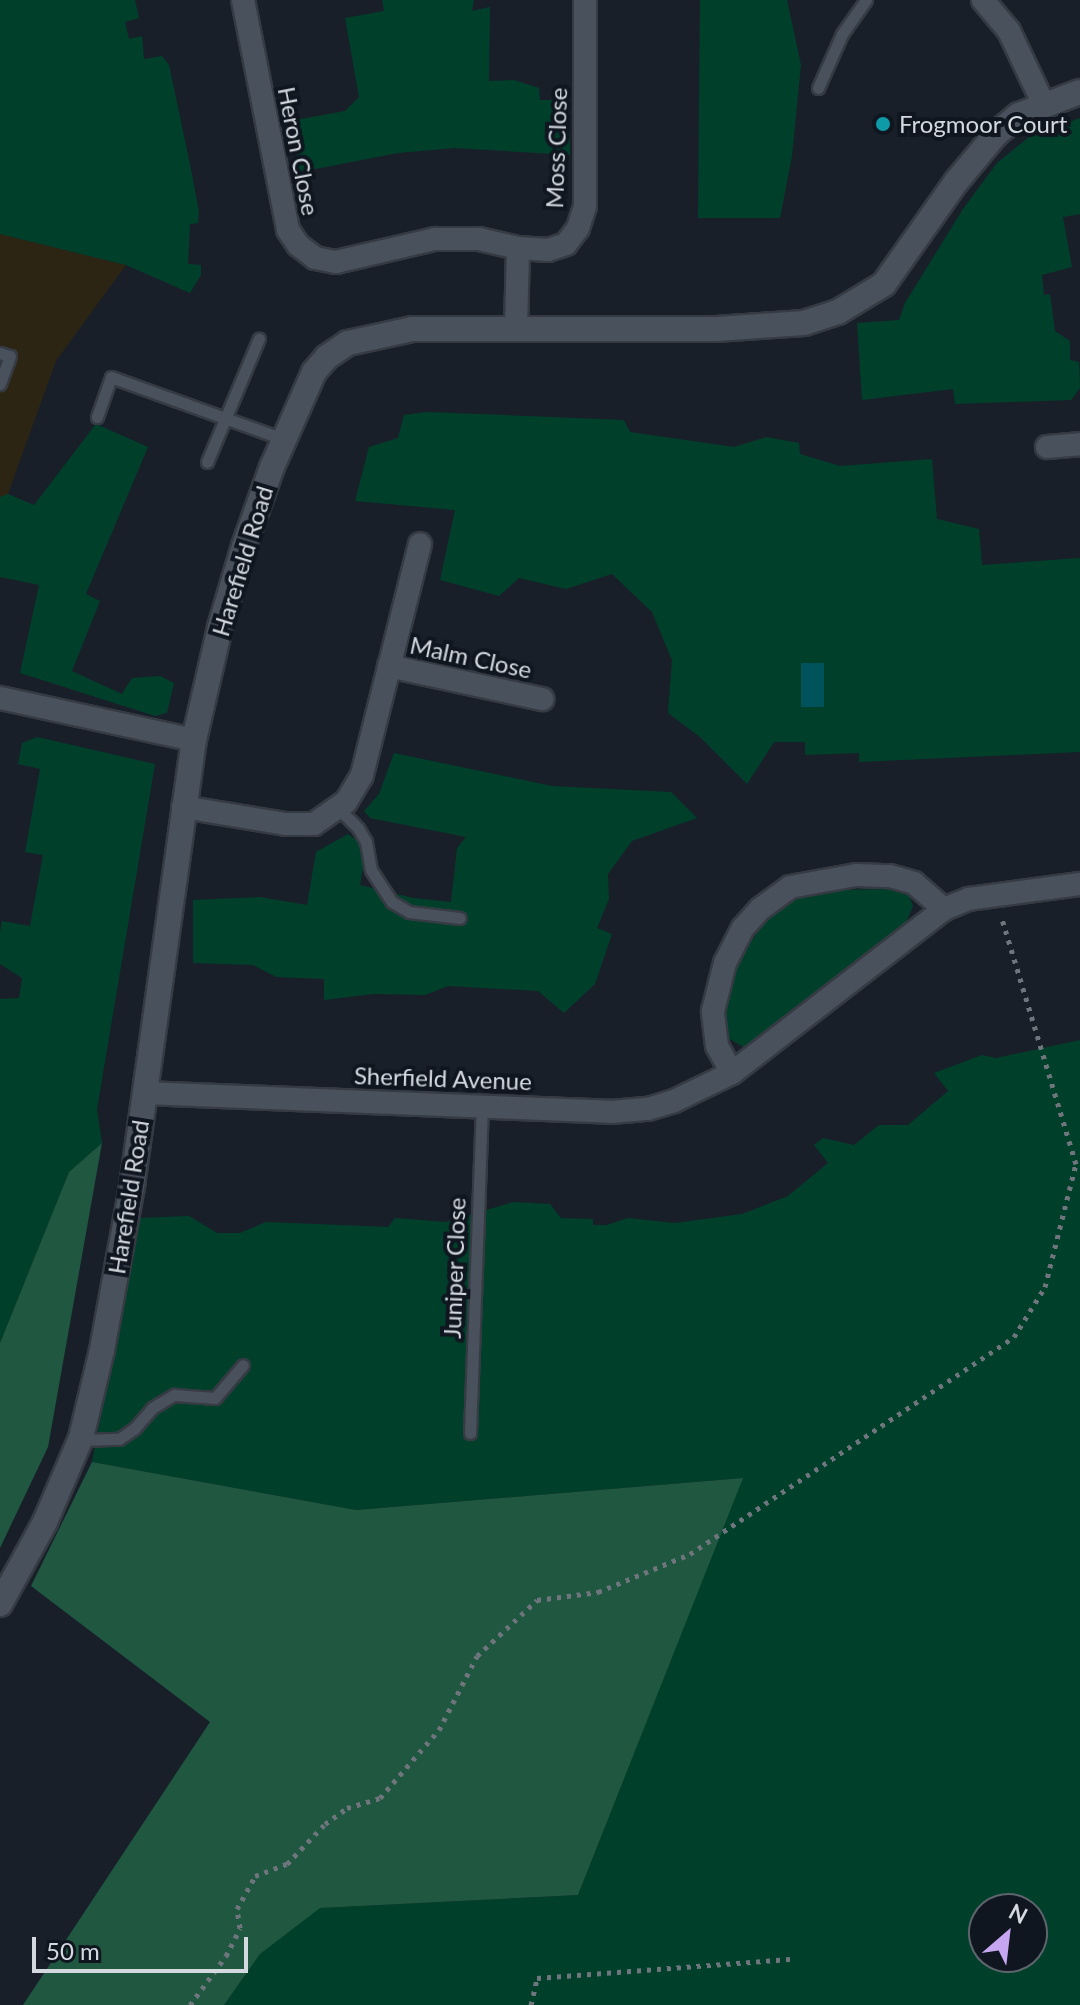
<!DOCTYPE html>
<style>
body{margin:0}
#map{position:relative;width:1080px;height:2005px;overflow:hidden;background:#181f29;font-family:Lato,sans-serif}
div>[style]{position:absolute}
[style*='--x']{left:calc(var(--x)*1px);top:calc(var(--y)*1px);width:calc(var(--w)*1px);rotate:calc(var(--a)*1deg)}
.industrial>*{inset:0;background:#2c2514}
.green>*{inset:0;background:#00402b}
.forest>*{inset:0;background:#1f5741}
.water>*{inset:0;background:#00535b;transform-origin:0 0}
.path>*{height:5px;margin-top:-2.5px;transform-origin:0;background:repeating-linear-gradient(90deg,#6f757d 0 4px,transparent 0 10px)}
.roads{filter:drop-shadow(2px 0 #363b43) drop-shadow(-2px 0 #363b43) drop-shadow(0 2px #363b43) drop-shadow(0 -2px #363b43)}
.lane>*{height:11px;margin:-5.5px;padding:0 5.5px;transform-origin:5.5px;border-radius:5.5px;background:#49515d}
.street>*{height:22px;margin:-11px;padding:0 11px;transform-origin:11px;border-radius:11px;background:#49515d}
.secondary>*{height:24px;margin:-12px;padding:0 12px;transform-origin:12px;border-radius:12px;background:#49515d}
.dots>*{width:22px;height:22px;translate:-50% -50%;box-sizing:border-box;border:4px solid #0f161f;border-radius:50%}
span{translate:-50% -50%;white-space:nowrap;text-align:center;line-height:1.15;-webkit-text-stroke:8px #0f161f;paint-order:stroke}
.poi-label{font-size:24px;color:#d4d9e0}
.left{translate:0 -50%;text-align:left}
.street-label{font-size:24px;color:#d4d9e0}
.north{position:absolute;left:968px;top:1893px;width:80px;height:80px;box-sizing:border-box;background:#0f161f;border:2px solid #5e646c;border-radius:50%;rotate:28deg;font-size:22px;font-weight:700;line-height:32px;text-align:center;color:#d4d9e0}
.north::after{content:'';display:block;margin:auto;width:28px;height:36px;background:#c6a6f0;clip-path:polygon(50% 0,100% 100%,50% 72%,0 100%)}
.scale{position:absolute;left:32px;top:1937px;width:216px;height:36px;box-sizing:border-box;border:4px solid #d4d9e0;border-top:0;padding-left:10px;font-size:24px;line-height:28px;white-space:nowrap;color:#d4d9e0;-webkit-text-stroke:6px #0f161f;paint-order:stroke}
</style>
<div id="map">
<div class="industrial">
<i style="clip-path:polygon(0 234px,126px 265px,56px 361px,8px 494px,0 497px)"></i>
</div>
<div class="green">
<i style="clip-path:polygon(0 0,135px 0,139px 18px,125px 22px,129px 39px,142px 36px,144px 59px,162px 56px,169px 65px,191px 169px,199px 212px,198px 223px,190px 224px,188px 264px,201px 265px,201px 275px,190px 293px,126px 265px,0 234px)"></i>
<i style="clip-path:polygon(382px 0,474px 0,472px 11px,490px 7px,489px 81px,514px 80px,539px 88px,540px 100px,569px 100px,570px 155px,455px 148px,398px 153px,300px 172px,290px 121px,345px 111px,359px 97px,345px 18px,384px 11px)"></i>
<i style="clip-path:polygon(700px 0,787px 0,801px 65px,792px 156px,780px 218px,698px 218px)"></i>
<i style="clip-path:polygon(1080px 118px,1080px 214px,1063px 217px,1072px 267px,1042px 275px,1044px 295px,1050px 294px,1055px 331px,1070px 341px,1070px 360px,1079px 362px,1080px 388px,1071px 400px,955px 404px,953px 389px,862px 400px,857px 323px,899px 320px,905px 303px,963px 209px,997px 163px,1029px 137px)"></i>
<i style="clip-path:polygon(427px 412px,624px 420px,630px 432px,734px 447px,766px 437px,799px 443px,800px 454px,840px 466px,932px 459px,937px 519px,979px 529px,982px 565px,1080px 558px,1080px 752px,859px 762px,859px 753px,805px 755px,805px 742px,774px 742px,747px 784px,700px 737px,668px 713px,672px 660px,652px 612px,612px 574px,566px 589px,519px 578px,499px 596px,440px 580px,455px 510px,355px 501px,369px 447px,398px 438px,404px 415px)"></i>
<i style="clip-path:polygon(96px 424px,148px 447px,86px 594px,100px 601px,72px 671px,122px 694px,132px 678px,160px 676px,174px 683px,167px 713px,155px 716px,20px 673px,39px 585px,0 577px,0 497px,8px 494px,34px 505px)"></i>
<i style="clip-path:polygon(37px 737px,155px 764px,97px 1109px,102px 1143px,69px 1172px,0 1343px,0 999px,19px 998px,22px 978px,0 964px,0 932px,2px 921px,30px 926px,43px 855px,25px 852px,40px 769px,18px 764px,22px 743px)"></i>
<i style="clip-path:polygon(394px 753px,552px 786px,671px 792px,697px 818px,632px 841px,608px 874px,609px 899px,597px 928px,612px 934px,595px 984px,564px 1013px,538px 991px,448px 986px,425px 995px,373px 994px,324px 1000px,324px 979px,276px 977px,253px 965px,193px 963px,193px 900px,260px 897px,307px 905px,316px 852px,348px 834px,363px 845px,365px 856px,360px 885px,413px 898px,451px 902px,457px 848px,466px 837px,370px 818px,364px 811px,379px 794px)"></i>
<i style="clip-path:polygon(889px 889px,909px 896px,913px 906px,905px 925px,745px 1048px,728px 1038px,725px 1010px,736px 966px,768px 915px,794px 898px,830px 890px)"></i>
<i style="clip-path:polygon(evenodd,1080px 1040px,1080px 2005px,224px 2005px,260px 1954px,319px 1908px,578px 1895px,742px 1478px,356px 1510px,92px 1462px,139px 1218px,189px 1216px,217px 1233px,240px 1233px,266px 1222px,388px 1227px,395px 1218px,446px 1222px,513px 1202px,550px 1204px,561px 1218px,593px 1219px,593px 1225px,607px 1225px,628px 1218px,675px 1223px,742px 1214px,788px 1196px,828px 1163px,814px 1145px,823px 1138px,854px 1145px,879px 1125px,908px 1125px,948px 1091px,934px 1073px,982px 1055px,996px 1058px,1080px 1040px,984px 1909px,1032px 1909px,1032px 1957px,984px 1957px,984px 1909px)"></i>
</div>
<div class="forest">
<i style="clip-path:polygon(102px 1143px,48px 1447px,0 1548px,0 1343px,69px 1172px)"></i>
<i style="clip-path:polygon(92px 1462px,356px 1510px,743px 1478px,578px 1895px,320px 1908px,260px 1954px,224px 2005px,23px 2005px,210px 1722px,31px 1586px)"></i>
</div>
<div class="water">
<i style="left:801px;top:663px;width:23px;height:44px"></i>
</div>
<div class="path">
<i style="--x:190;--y:2005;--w:61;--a:-53.7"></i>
<i style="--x:226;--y:1956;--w:31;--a:-63"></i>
<i style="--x:240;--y:1928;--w:19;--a:-99"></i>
<i style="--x:237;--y:1909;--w:38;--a:-61"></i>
<i style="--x:255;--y:1876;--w:34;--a:-21"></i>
<i style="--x:287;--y:1864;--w:55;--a:-46.5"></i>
<i style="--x:325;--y:1824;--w:27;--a:-36"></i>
<i style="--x:347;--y:1808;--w:34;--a:-17"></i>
<i style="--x:380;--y:1798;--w:90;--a:-49.1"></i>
<i style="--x:439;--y:1730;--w:83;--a:-62.8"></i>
<i style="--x:477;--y:1656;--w:82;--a:-43"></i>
<i style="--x:537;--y:1600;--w:62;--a:-7.5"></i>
<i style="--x:598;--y:1592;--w:100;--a:-22.4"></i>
<i style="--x:690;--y:1554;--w:390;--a:-33.8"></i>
<i style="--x:1014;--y:1337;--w:59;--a:-58.2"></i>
<i style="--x:1045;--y:1287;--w:127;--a:-75.9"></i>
<i style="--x:1076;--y:1164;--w:256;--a:-106.8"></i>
<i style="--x:531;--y:2005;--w:28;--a:-77"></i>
<i style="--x:537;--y:1978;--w:254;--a:-4.3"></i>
</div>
<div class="roads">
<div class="lane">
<i style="--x:818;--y:88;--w:59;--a:-66"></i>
<i style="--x:842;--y:34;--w:42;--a:-54.8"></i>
<i style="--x:0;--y:353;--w:10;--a:17"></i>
<i style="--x:10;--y:356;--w:30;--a:110"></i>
<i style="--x:97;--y:417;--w:42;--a:-70.7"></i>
<i style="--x:111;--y:377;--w:183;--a:19.8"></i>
<i style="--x:207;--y:462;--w:134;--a:-67.2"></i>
<i style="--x:339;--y:809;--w:27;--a:45"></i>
<i style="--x:358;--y:828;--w:16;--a:60"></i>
<i style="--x:366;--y:842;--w:28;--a:80"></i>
<i style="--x:371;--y:870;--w:38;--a:57"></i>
<i style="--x:392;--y:902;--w:20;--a:30"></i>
<i style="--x:409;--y:912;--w:51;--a:6.7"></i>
<i style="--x:470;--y:1433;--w:327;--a:-87.9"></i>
<i style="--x:81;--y:1440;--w:38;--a:-2"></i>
<i style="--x:119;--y:1439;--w:18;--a:-34"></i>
<i style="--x:134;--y:1429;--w:28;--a:-49"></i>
<i style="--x:152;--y:1408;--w:26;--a:-31"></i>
<i style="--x:174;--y:1395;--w:41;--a:4.2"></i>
<i style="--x:215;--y:1398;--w:43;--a:-49.7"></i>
</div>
<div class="street">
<i style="--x:243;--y:0;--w:234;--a:78.9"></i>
<i style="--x:288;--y:230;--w:18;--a:56"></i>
<i style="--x:298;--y:245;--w:21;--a:37"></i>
<i style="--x:315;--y:258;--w:21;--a:11"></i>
<i style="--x:336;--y:262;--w:102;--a:-13.1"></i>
<i style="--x:435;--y:239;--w:44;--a:0"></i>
<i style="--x:479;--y:239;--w:40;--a:13"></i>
<i style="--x:518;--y:248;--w:30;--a:4"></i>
<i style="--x:548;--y:250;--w:19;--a:-18"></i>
<i style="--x:566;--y:244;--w:20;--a:-53"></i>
<i style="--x:578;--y:228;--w:23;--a:-72"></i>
<i style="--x:585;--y:206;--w:206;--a:-90"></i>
<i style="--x:983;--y:0;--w:40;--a:50"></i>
<i style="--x:1009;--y:31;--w:80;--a:64.7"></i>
<i style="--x:516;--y:327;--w:79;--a:-88.5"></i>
<i style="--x:1047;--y:447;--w:33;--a:-5"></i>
<i style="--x:389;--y:666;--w:157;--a:12.2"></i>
<i style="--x:0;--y:698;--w:198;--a:12.2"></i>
<i style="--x:183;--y:807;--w:104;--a:9.4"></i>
<i style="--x:286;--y:824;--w:28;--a:0"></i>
<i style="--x:314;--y:824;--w:39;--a:-35"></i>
<i style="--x:346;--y:802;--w:31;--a:-59"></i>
<i style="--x:362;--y:775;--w:238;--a:-75.9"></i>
<i style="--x:732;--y:1073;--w:31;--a:-119"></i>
<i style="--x:717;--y:1046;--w:35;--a:-97"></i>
<i style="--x:713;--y:1011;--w:49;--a:-76"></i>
<i style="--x:725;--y:963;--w:39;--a:-63"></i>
<i style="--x:743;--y:928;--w:25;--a:-48"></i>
<i style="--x:760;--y:909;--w:37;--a:-36"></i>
<i style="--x:790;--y:887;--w:67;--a:-10.3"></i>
<i style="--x:856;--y:875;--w:34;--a:2"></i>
<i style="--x:890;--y:876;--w:25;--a:16"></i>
<i style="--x:914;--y:883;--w:40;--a:41"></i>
<i style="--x:144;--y:1093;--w:467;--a:2.3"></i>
<i style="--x:611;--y:1112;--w:37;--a:-5"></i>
<i style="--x:648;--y:1109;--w:27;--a:-17"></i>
<i style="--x:674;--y:1101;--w:64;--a:-25.8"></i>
<i style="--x:732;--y:1073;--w:268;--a:-37.7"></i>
<i style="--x:944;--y:909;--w:27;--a:-22"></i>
<i style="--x:969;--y:899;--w:112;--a:-7.7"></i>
</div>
<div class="secondary">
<i style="--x:0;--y:1604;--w:94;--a:-61.2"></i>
<i style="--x:45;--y:1522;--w:91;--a:-66.8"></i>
<i style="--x:81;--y:1438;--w:90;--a:-76.6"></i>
<i style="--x:102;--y:1350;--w:167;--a:-79.6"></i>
<i style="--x:132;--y:1186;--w:450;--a:-82.1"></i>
<i style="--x:194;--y:740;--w:116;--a:-77"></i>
<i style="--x:220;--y:627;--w:84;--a:-73.5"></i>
<i style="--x:244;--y:546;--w:84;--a:-70.5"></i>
<i style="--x:272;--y:467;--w:104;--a:-66.1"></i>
<i style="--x:314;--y:372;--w:20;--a:-49"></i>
<i style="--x:327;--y:357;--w:25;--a:-34"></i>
<i style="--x:348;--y:343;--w:66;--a:-12.3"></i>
<i style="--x:412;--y:329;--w:304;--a:0"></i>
<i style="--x:716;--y:329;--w:88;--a:-3.9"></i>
<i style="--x:804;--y:323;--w:36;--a:-18"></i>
<i style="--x:838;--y:312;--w:54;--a:-31.3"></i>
<i style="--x:884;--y:284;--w:125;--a:-54.8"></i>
<i style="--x:956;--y:182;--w:62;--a:-50.2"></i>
<i style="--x:996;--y:134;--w:30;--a:-40"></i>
<i style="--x:1019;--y:115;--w:65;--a:-20.7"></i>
</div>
</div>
<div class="dots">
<i style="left:883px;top:124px;background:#0f9aa8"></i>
</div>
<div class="poi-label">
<span class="left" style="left:899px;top:124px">Frogmoor Court</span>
</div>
<div class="street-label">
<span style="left:556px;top:148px;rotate:-88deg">Moss Close</span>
<span style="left:299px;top:151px;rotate:79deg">Heron Close</span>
<span style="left:242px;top:561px;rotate:-73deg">Harefield Road</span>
<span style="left:471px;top:657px;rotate:12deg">Malm Close</span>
<span style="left:443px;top:1078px;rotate:2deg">Sherfield Avenue</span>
<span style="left:128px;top:1197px;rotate:-81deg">Harefield Road</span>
<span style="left:454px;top:1268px;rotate:-88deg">Juniper Close</span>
</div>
<div class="north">N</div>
<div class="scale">50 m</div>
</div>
